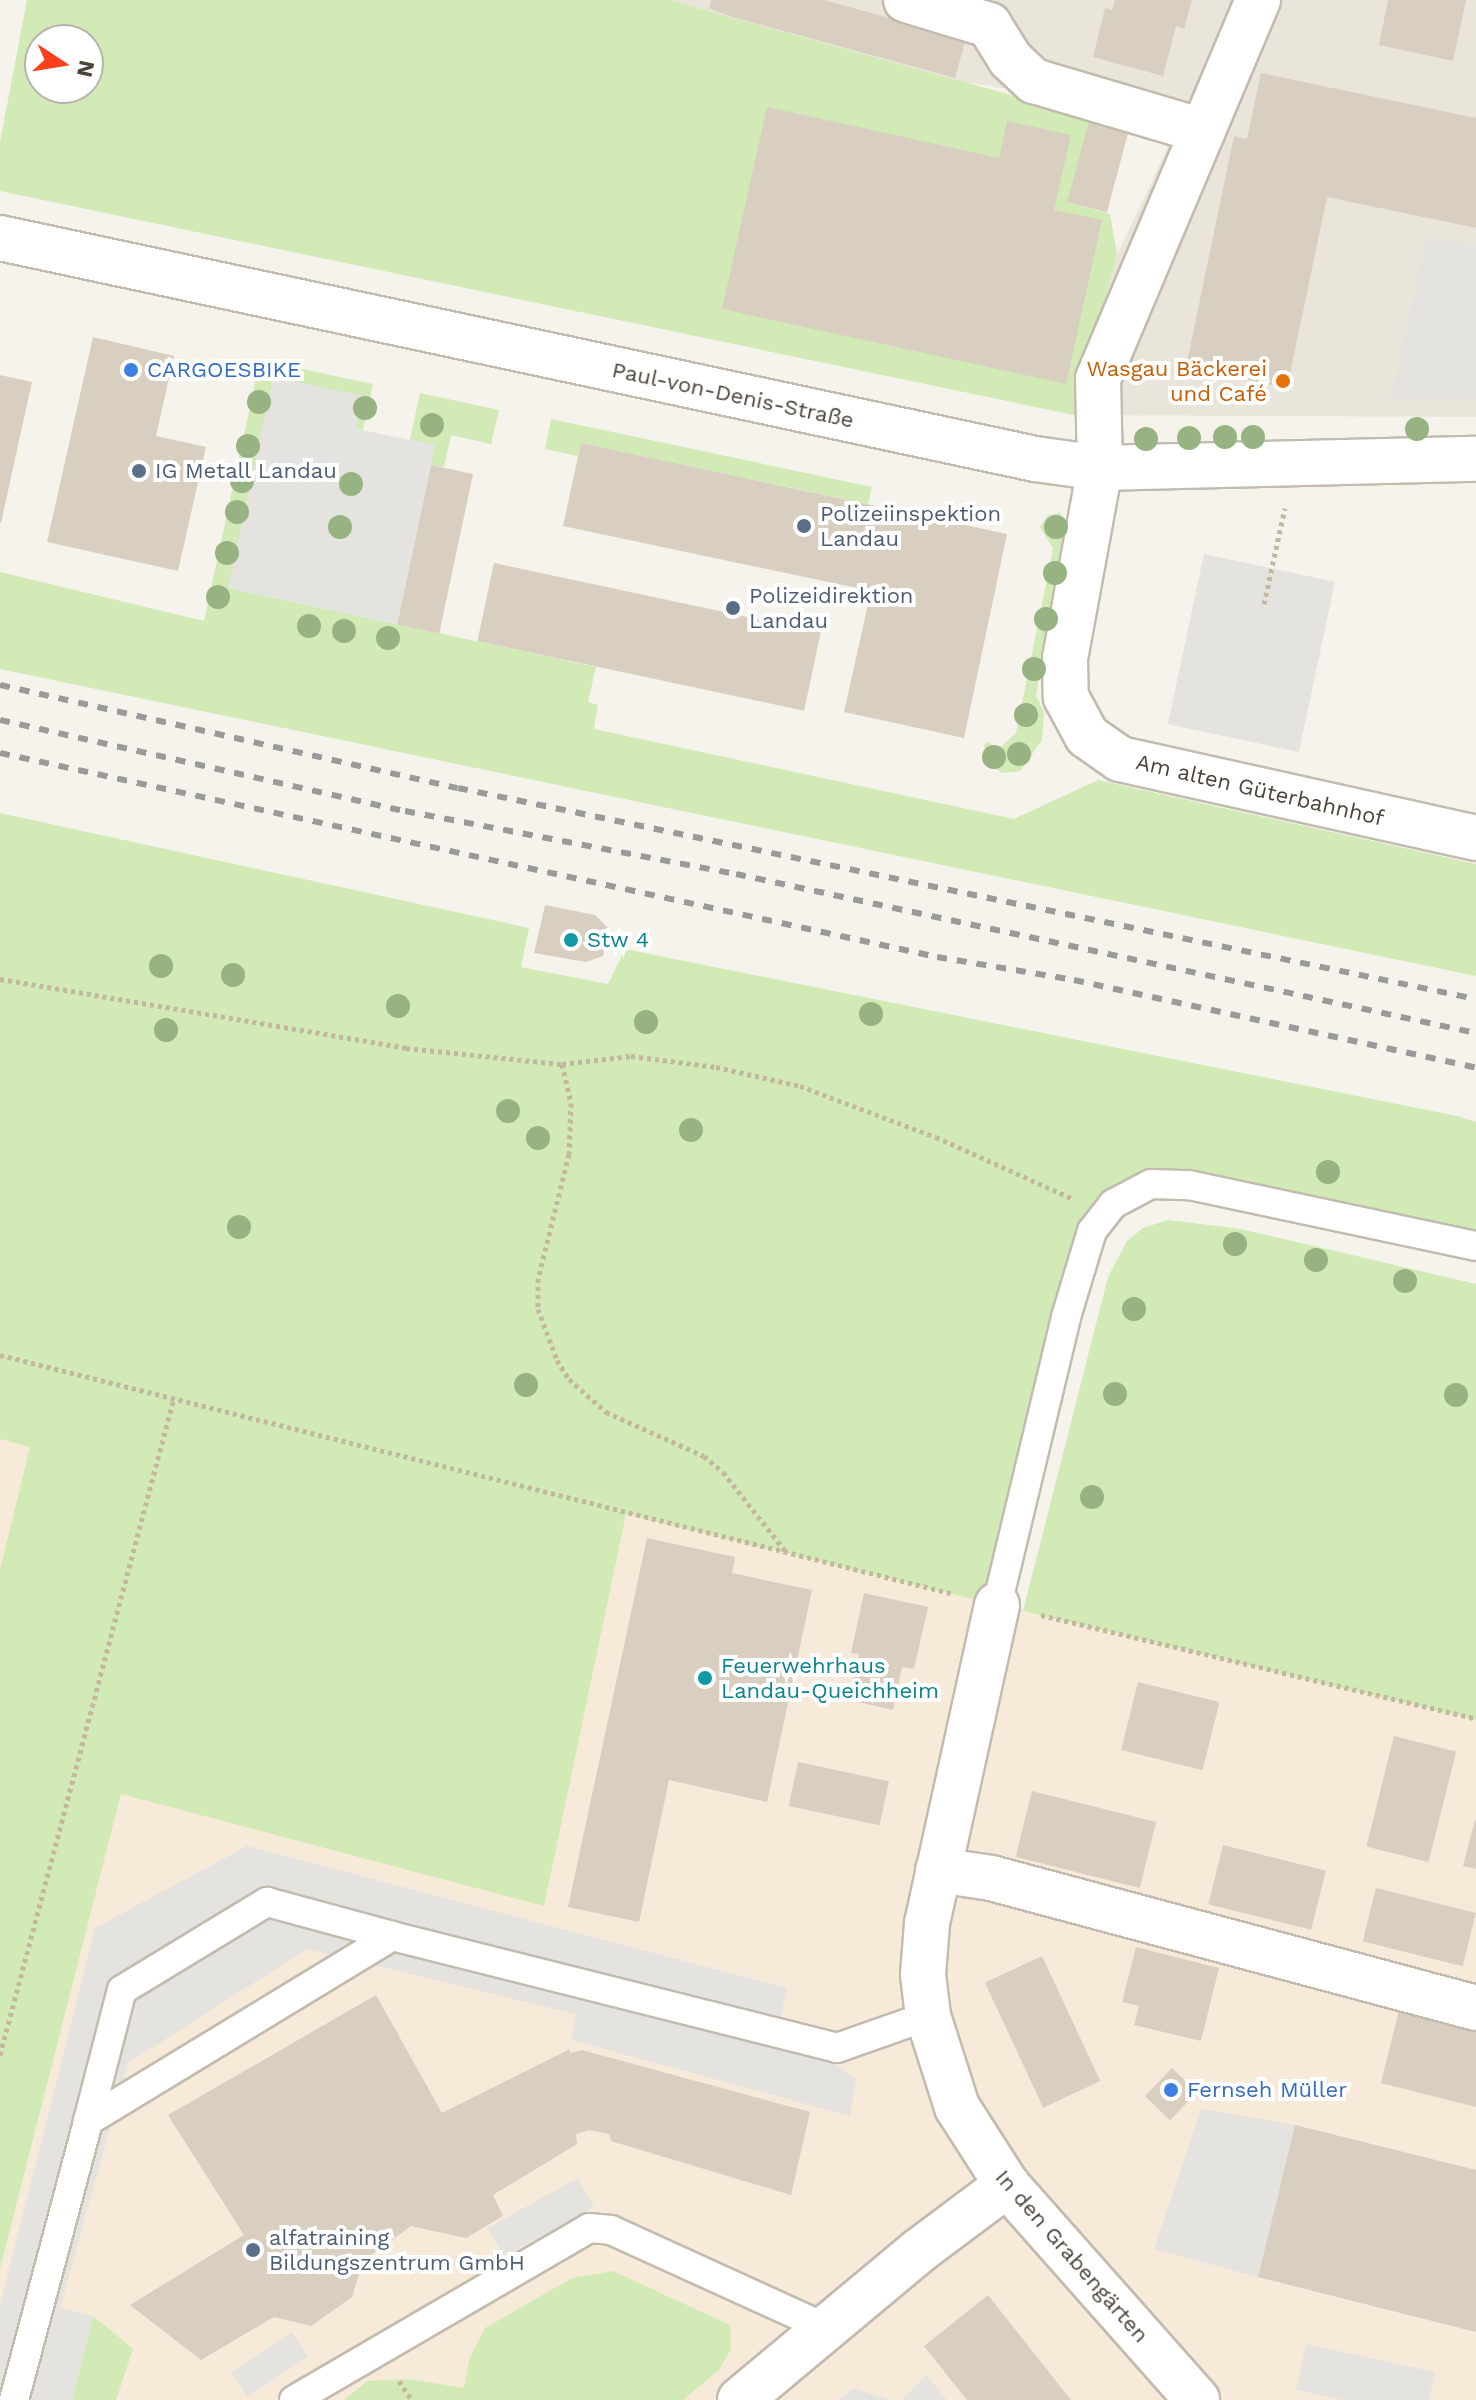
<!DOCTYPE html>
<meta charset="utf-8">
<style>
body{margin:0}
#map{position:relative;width:1476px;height:2400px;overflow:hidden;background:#f6f3ec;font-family:"Work Sans",sans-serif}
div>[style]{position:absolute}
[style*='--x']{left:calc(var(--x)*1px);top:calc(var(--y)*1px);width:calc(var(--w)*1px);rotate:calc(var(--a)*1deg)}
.residential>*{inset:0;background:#eae5da}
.commercial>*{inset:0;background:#f7ead8}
.green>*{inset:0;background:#d2eab5}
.parking>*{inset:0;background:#e5e3e0;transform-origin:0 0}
.building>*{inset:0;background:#d8cfc1;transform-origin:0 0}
.path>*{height:5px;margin-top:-2.5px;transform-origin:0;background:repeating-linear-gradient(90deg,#c4b79f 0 4px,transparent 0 8px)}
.roads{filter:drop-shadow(2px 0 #c2bbae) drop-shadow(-2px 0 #c2bbae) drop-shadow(0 2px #c2bbae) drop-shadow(0 -2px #c2bbae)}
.lane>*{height:28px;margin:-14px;padding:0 14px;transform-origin:14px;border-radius:14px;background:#fff}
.street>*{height:44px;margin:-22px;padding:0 22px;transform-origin:22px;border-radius:22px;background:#fff}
.rail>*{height:6px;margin-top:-3px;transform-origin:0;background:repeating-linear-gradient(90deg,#9a9a9a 0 10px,transparent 0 20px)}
.trees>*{width:24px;height:24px;margin:-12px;border-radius:50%;background:#97b381}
.dots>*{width:22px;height:22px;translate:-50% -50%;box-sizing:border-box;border:4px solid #fff;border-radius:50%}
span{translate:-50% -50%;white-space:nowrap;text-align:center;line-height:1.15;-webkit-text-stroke:8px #fff;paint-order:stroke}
.food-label{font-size:22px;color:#c56008}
.right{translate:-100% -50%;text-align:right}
.shop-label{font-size:22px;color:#366cbe}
.left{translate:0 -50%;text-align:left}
.street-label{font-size:22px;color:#4b4439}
.service-label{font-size:22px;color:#4e5e75}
.culture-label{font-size:22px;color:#0d838f}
.north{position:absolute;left:24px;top:24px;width:80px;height:80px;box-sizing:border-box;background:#fff;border:2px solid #b7b4b0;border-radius:50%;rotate:102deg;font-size:22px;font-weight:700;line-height:32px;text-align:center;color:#4b4439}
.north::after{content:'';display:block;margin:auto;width:28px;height:36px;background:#fc3f1d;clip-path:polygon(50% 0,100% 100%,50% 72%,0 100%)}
</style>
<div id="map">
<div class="residential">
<i style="clip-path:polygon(650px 0,1476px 0,1476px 417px,1074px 415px,1117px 255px,1176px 130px,1071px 99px,875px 68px)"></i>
</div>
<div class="commercial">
<i style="clip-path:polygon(0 1439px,30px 1446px,0 1569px)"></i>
<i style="clip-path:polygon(626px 1513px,1476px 1720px,1476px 2400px,0 2400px,0 2269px,121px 1794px,543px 1905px)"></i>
</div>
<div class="green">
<i style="clip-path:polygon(evenodd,27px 0,668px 0,1090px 117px,1071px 203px,1110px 214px,1117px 255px,1074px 415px,0 191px,0 142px,27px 0,40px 40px,88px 40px,88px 88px,40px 88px,40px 40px)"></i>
<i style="clip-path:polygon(260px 360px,373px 384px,363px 430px,356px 429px,363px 396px,228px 588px,596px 667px,588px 702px,598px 705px,594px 729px,1014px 819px,1098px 780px,1476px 864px,1476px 976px,0 669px,0 572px,204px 621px)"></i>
<i style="clip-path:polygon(420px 393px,499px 410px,491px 444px,451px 435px,444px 467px,431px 465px,434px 445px,410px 440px)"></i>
<i style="clip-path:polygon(551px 419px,872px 487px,868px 504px,581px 443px,578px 456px,545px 449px)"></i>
<i style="clip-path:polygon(1060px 513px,1070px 526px,1036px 695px,1044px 712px,1042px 740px,1020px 771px,1002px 773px,986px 761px,984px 744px,990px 742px,995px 752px,1016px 733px,1053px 549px,1040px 527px,1048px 515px)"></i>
<i style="clip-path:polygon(0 813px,529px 928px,521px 967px,608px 984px,625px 949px,1457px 1116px,1476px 1122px,1476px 1246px,1189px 1185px,1113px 1204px,997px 1605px,626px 1514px,544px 1906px,121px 1794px,0 2269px,0 1569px,30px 1447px,0 1439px)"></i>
<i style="clip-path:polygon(1168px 1220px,1241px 1229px,1476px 1284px,1476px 1720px,1023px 1611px,1108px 1277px,1127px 1241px,1143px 1228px)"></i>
<i style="clip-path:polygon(613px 2271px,730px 2325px,731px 2349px,719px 2370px,683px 2400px,344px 2400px,367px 2381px,408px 2379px,464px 2388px,470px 2357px,485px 2328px,572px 2278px)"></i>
<i style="clip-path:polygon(93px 2316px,133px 2349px,116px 2400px,72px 2400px)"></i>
</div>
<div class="parking">
<i style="clip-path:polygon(1427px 236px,1476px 246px,1476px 399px,1391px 399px)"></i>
<i style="clip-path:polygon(273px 377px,363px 396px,356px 429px,435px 445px,397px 624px,228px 588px)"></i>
<i style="left:1204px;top:554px;width:134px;height:174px;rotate:12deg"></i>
<i style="clip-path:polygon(247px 1846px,787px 1988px,780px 2019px,856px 2080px,850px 2116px,571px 2040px,576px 2014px,307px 1949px,128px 2063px,60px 2308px,93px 2316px,72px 2400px,0 2400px,0 2305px,95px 1928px)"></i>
<i style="clip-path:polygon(1201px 2109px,1295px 2125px,1258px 2277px,1154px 2249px)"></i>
<i style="left:578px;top:2178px;width:33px;height:103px;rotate:61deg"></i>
<i style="left:292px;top:2332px;width:29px;height:73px;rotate:56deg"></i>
<i style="clip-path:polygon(1306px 2344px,1435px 2372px,1429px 2400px,1343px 2400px,1296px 2390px)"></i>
<i style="clip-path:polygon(926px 2375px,947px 2400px,902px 2400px)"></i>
<i style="clip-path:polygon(853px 2388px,891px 2400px,838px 2400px)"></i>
</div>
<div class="building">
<i style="clip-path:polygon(711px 0,824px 0,966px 39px,955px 78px,729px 16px,709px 8px)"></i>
<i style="clip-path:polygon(1115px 0,1192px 0,1184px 29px,1176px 26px,1163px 76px,1093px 57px,1105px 8px,1112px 10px)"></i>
<i style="clip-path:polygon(1388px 0,1466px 0,1453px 61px,1379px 45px)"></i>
<i style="clip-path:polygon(1261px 73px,1476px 118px,1476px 228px,1327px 197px,1287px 388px,1186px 367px,1234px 136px,1247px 139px)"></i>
<i style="clip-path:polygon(767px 107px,999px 158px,1007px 121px,1071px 135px,1054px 210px,1102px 220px,1066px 384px,722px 309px)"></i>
<i style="left:1090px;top:117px;width:41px;height:88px;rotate:15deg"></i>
<i style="clip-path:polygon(93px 337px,174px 356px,156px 436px,206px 447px,178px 571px,47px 542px)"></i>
<i style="clip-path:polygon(0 375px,32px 382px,1px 523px,0 523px)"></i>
<i style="clip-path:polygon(581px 443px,1007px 534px,964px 738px,844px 712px,871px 591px,563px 526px)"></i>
<i style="left:431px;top:465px;width:43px;height:163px;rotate:12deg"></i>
<i style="left:494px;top:563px;width:334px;height:80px;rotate:12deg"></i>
<i style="clip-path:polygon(545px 905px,595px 915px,608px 928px,603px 956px,586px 962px,534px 953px)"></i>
<i style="clip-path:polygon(647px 1538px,735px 1557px,732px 1573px,812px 1590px,767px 1802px,669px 1780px,639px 1922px,568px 1907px)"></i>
<i style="clip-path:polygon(864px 1593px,928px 1607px,914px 1669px,902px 1667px,893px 1710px,849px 1700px,859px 1654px,851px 1653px)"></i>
<i style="left:1138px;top:1682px;width:84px;height:70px;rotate:14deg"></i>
<i style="left:1394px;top:1736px;width:64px;height:114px;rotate:14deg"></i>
<i style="left:798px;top:1762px;width:93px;height:45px;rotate:12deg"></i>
<i style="left:1032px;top:1791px;width:128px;height:68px;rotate:14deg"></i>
<i style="clip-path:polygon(1475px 1820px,1476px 1820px,1476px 1869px,1463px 1866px)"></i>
<i style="left:1223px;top:1845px;width:106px;height:61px;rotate:14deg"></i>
<i style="left:1376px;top:1888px;width:103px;height:55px;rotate:14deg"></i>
<i style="clip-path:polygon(1136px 1947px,1219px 1968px,1201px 2041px,1134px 2025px,1139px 2006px,1122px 2002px)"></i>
<i style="left:1042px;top:1956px;width:138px;height:63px;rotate:65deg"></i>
<i style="clip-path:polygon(376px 1995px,442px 2113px,570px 2049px,570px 2053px,582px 2050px,810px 2112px,791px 2195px,611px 2141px,609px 2134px,589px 2130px,576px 2134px,577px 2144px,493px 2195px,503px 2216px,466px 2238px,411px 2226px,363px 2261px,352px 2297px,311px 2326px,274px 2317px,201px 2360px,130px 2305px,244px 2235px,168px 2115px)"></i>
<i style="clip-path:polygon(1400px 2006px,1476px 2025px,1476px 2107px,1381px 2083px)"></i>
<i style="left:1172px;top:2068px;width:35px;height:39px;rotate:44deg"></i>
<i style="clip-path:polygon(1295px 2125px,1476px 2170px,1476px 2332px,1258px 2277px)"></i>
<i style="clip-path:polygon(988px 2295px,1071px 2400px,967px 2400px,924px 2346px)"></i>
</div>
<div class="path">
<i style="--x:1264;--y:604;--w:98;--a:-77.7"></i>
<i style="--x:0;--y:979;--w:412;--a:9.6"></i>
<i style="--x:406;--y:1048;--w:157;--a:5.9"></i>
<i style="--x:562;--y:1064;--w:69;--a:-6.6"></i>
<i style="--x:631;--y:1056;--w:86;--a:7.4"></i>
<i style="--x:716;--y:1067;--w:86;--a:12.7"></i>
<i style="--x:800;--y:1086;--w:145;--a:20.6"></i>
<i style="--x:936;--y:1137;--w:148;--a:24.3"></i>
<i style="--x:562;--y:1064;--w:40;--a:77"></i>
<i style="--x:571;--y:1103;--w:51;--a:92.2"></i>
<i style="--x:569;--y:1154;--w:129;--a:103.9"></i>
<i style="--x:538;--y:1279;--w:30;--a:90"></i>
<i style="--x:538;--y:1309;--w:54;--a:69.6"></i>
<i style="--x:557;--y:1360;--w:22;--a:58"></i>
<i style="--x:569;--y:1379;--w:50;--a:41.7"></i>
<i style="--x:606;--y:1412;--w:107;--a:24.2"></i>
<i style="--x:704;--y:1456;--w:25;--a:40"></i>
<i style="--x:723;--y:1472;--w:102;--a:51.8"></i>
<i style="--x:0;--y:1355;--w:983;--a:14.06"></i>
<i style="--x:1041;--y:1615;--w:447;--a:13.4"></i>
<i style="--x:0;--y:2055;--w:680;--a:-75.17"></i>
<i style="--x:399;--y:2381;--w:23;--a:56"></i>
</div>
<div class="roads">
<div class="lane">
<i style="--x:997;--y:1605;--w:296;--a:-76.5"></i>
<i style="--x:1066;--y:1317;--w:90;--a:-73.2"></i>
<i style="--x:1092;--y:1231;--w:34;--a:-52"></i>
<i style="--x:1113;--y:1204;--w:43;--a:-27.8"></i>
<i style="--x:1151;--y:1184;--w:38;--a:2"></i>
<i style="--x:1189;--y:1185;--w:293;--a:12"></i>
<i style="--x:88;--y:2121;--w:135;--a:-75.5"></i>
<i style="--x:122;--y:1990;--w:170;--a:-31.3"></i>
<i style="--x:267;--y:1902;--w:130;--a:15.2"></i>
<i style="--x:14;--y:2400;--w:289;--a:-75.1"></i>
<i style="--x:88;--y:2121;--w:356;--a:-31.3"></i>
<i style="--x:392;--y:1936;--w:459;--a:14.1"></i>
<i style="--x:837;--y:2048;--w:96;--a:-19.4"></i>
<i style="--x:294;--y:2400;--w:341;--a:-30.2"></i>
<i style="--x:589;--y:2228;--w:22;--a:5"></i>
<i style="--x:611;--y:2230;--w:236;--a:24.5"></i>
</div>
<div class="street">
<i style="--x:906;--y:0;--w:87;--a:16.8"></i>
<i style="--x:989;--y:25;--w:40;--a:58"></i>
<i style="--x:1010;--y:59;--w:33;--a:43"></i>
<i style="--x:1034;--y:81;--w:176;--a:16.5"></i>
<i style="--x:1258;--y:0;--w:411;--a:112.9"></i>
<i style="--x:1098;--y:379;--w:89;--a:88.7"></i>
<i style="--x:1100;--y:468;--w:193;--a:100.4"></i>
<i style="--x:1065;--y:658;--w:39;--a:89"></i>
<i style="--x:1066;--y:697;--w:44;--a:61.7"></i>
<i style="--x:1087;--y:736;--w:40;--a:34.9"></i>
<i style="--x:1120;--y:759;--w:365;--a:12.5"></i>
<i style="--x:0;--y:238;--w:1058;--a:12.05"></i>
<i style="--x:1035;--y:459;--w:66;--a:7.9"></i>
<i style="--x:1100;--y:468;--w:376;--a:-1.4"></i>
<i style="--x:997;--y:1605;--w:327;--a:102.4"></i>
<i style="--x:927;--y:1924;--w:51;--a:94.5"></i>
<i style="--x:923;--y:1975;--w:41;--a:83"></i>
<i style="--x:928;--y:2016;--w:96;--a:72.3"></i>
<i style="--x:957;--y:2107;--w:93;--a:57.3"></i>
<i style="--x:1007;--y:2185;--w:287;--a:48.5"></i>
<i style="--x:938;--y:1870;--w:54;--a:8.6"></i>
<i style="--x:991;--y:1878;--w:502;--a:15"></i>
<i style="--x:740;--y:2400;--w:234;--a:-39.8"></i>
<i style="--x:920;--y:2250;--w:109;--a:-36.8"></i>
</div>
</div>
<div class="rail">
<i style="--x:0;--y:685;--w:469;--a:12.7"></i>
<i style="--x:458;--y:788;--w:1040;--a:11.71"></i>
<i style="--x:0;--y:720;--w:415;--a:12.7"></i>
<i style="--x:405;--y:811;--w:337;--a:10.8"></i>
<i style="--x:736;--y:874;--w:757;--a:12.13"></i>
<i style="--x:0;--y:753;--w:959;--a:12.28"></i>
<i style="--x:937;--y:957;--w:139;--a:9.5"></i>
<i style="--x:1074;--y:980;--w:412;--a:12.3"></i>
</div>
<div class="trees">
<i style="left:259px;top:402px"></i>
<i style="left:365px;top:408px"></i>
<i style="left:432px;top:425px"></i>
<i style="left:1417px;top:429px"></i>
<i style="left:1225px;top:437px"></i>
<i style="left:1253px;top:437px"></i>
<i style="left:1189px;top:438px"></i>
<i style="left:1146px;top:439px"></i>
<i style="left:248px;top:446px"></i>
<i style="left:242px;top:481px"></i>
<i style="left:351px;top:484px"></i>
<i style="left:237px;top:512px"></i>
<i style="left:340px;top:527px"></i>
<i style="left:1056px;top:527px"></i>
<i style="left:227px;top:553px"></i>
<i style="left:1055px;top:573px"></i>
<i style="left:218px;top:597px"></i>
<i style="left:1046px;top:619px"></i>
<i style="left:309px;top:626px"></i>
<i style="left:344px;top:631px"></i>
<i style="left:388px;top:638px"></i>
<i style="left:1034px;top:669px"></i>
<i style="left:1026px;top:715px"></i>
<i style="left:1019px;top:754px"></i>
<i style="left:994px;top:757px"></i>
<i style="left:161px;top:966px"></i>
<i style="left:233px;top:975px"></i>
<i style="left:398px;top:1006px"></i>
<i style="left:871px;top:1014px"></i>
<i style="left:646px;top:1022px"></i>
<i style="left:166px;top:1030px"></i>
<i style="left:508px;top:1111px"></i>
<i style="left:691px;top:1130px"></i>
<i style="left:538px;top:1138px"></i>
<i style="left:1328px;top:1172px"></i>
<i style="left:239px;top:1227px"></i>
<i style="left:1235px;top:1244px"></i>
<i style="left:1316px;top:1260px"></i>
<i style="left:1405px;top:1281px"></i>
<i style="left:1134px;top:1309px"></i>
<i style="left:526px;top:1385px"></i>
<i style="left:1115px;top:1394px"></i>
<i style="left:1456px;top:1395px"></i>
<i style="left:1092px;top:1497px"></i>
</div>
<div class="dots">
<i style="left:131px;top:370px;background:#3f7fe0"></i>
<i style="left:1283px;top:381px;background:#e8710a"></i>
<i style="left:139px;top:471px;background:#5c6f8a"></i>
<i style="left:804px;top:526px;background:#5c6f8a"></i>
<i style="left:733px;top:608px;background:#5c6f8a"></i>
<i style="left:571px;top:940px;background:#0f9aa8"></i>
<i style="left:705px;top:1678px;background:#0f9aa8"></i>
<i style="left:1171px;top:2090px;background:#3f7fe0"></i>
<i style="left:253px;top:2250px;background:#5c6f8a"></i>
</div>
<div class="food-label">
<span class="right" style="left:1267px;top:381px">Wasgau Bäckerei<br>und Café</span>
</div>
<div class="shop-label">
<span class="left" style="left:147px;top:370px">CARGOESBIKE</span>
<span class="left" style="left:1187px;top:2090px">Fernseh Müller</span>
</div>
<div class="street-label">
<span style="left:733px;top:395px;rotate:12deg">Paul-von-Denis-Straße</span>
<span style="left:1260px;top:790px;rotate:13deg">Am alten Güterbahnhof</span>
<span style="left:1072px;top:2256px;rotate:49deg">In den Grabengärten</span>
</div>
<div class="service-label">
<span class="left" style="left:155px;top:471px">IG Metall Landau</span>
<span class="left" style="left:820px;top:526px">Polizeiinspektion<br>Landau</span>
<span class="left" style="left:749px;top:608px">Polizeidirektion<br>Landau</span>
<span class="left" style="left:269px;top:2250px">alfatraining<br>Bildungszentrum GmbH</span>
</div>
<div class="culture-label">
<span class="left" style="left:587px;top:940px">Stw 4</span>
<span class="left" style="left:721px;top:1678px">Feuerwehrhaus<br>Landau-Queichheim</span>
</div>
<div class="north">N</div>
</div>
